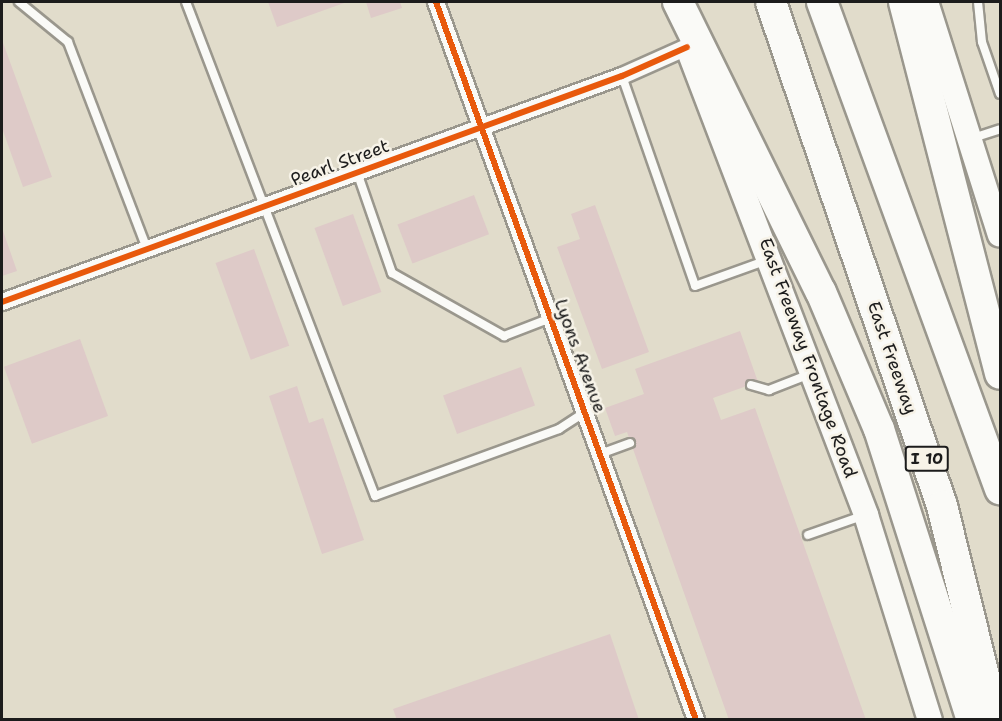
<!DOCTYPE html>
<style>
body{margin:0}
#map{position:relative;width:1002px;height:721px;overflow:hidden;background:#e1dccb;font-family:"Shantell Sans",sans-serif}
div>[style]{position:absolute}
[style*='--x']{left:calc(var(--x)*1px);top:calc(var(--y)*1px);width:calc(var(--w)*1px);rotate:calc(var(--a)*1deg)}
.building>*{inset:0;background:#decac8;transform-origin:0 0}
.roads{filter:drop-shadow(2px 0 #9a978d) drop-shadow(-2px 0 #9a978d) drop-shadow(0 2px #9a978d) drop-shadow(0 -2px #9a978d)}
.lane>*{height:8px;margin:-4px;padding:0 4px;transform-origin:4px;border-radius:4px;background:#fafaf7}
.street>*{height:16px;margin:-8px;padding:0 8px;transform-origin:8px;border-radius:8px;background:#fafaf7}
.secondary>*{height:24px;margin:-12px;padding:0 12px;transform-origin:12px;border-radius:12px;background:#fafaf7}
.highway>*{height:30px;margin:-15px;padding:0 15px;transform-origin:15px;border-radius:15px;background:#fafaf7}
.cycleway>*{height:6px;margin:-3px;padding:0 3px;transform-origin:3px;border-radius:3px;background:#e8590c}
span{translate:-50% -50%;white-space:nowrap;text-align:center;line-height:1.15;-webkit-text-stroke:5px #f7f3e8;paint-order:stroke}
.shield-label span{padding:2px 4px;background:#f7f3e8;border:2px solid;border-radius:4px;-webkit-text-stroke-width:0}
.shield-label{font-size:16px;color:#1c1c1c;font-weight:700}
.street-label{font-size:18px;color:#1c1c1c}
.frame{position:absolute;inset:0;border:3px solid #1c1c1c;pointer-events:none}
</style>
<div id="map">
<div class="building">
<i style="clip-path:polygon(268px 2px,347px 2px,277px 27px)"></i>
<i style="clip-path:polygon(366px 2px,400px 2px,402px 8px,371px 18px)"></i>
<i style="clip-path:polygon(2px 40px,52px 177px,23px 187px,2px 128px)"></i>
<i style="left:474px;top:195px;width:42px;height:82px;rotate:69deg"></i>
<i style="clip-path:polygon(595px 205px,649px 352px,602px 369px,557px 247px,580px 239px,571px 214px)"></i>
<i style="left:353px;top:214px;width:83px;height:41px;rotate:70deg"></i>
<i style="clip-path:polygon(2px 228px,17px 271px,2px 276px)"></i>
<i style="left:254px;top:249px;width:103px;height:41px;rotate:70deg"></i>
<i style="clip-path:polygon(740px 331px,758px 382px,713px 398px,721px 420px,755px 408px,866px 720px,729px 720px,627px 432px,615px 436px,605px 408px,644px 394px,635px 369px)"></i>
<i style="left:80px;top:339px;width:82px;height:81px;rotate:70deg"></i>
<i style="left:521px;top:367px;width:41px;height:83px;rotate:70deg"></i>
<i style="clip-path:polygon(297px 386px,309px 423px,323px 418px,364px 540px,322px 554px,269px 396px)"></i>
<i style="clip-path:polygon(610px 634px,639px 720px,397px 720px,393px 709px)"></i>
</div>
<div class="roads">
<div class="lane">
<i style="--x:19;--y:2;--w:63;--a:39.2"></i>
<i style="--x:68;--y:42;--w:222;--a:69.1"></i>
<i style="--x:186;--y:2;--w:529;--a:69.06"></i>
<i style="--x:375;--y:496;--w:196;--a:-20"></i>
<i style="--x:559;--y:429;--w:31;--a:-33"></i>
<i style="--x:978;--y:2;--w:40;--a:84.3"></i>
<i style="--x:982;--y:42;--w:55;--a:70.9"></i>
<i style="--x:622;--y:76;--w:222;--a:70.8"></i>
<i style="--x:695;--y:286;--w:74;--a:-19.7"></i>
<i style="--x:973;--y:138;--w:28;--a:-18"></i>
<i style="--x:357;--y:172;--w:107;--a:70.9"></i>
<i style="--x:392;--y:273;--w:129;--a:29.4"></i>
<i style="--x:504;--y:336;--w:50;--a:-21"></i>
<i style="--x:751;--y:385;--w:19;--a:16"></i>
<i style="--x:769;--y:390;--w:44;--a:-21.3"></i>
<i style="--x:600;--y:454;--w:32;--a:-20"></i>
<i style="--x:808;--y:535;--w:60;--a:-19.3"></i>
</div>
<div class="street">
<i style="--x:436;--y:2;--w:764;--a:70.09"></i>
<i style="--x:2;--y:302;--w:660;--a:-20.03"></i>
<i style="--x:622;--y:76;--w:71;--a:-24"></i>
</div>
<div class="secondary">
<i style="--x:926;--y:2;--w:244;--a:72.4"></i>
<i style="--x:689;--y:51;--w:497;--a:69.1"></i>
<i style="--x:866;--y:515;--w:215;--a:72.7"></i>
</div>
<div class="highway">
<i style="--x:678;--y:2;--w:323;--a:63.8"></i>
<i style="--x:821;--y:292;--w:149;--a:67.1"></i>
<i style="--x:879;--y:429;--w:305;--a:72.3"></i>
<i style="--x:771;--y:2;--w:532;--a:71.26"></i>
<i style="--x:942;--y:506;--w:220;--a:76.1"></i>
<i style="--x:822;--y:2;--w:519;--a:69.92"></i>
<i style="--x:904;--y:2;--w:384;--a:75.5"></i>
</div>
</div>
<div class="cycleway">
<i style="--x:436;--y:2;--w:764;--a:70.09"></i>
<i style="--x:2;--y:302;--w:660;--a:-20.03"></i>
<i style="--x:622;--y:76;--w:71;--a:-24"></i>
</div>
<div class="shield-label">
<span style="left:927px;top:459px">I 10</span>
</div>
<div class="street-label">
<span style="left:340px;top:163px;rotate:-20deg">Pearl Street</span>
<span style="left:580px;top:356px;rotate:70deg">Lyons Avenue</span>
<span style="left:808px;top:358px;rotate:70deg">East Freeway Frontage Road</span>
<span style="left:892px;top:358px;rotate:71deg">East Freeway</span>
</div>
<div class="frame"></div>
</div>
